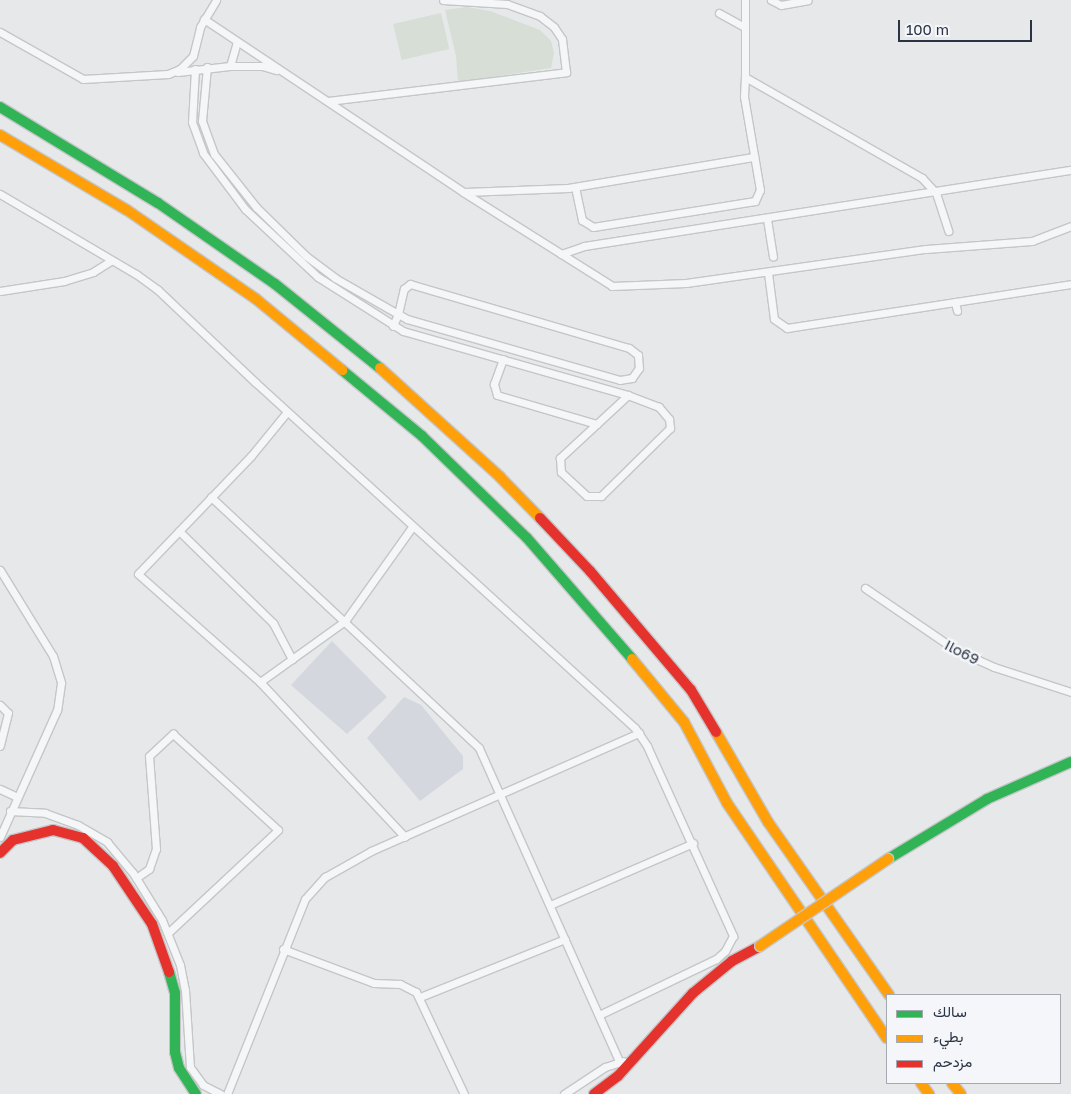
<!DOCTYPE html>
<meta charset="utf-8">
<style>
body{margin:0}
#map{position:relative;width:1071px;height:1094px;overflow:hidden;background:#e6e8ea;font-family:"Golos Text",Vazirmatn,sans-serif}
div>[style]{position:absolute}
[style*='--x']{left:calc(var(--x)*1px);top:calc(var(--y)*1px);width:calc(var(--w)*1px);rotate:calc(var(--a)*1deg)}
.built>*{inset:0;background:#d4d7dd}
.green>*{inset:0;background:#d6ded6;transform-origin:0 0}
.roads{filter:drop-shadow(1px 0 #c4c6c8) drop-shadow(-1px 0 #c4c6c8) drop-shadow(0 1px #c4c6c8) drop-shadow(0 -1px #c4c6c8)}
.street>*{height:7px;margin:-3.5px;padding:0 3.5px;transform-origin:3.5px;border-radius:3.5px;background:#f5f6f7}
.fast>*{height:10px;margin:-5px;padding:0 5px;transform-origin:5px;border-radius:5px;background:#30b455}
.slow>*{height:10px;margin:-5px;padding:0 5px;transform-origin:5px;border-radius:5px;background:#ff9f0a}
.jam>*{height:10px;margin:-5px;padding:0 5px;transform-origin:5px;border-radius:5px;background:#e5322d}
.bridges{filter:drop-shadow(1px 0 #c4c6c8) drop-shadow(-1px 0 #c4c6c8) drop-shadow(0 1px #c4c6c8) drop-shadow(0 -1px #c4c6c8)}
.slow-bridge>*{height:10px;margin:-5px;padding:0 5px;transform-origin:5px;border-radius:5px;background:#ff9f0a}
span{translate:-50% -50%;white-space:nowrap;text-align:center;line-height:1.15;-webkit-text-stroke:5px #f4f6f9;paint-order:stroke}
.street-label{font-size:15px;color:#2b3445}
.legend{position:absolute;left:886px;top:994px;width:175px;height:90px;box-sizing:border-box;background:#f4f6f9;border:1px solid #a4a8b1;margin:0;padding:6px 9px;list-style:none;font-size:15px;color:#2b3445}
.legend li{display:flex;align-items:center;gap:10px;height:25px}
.legend b{width:25px;border:1px solid #a4a8b1}
.scale{position:absolute;left:898px;top:20px;width:134px;height:22px;box-sizing:border-box;border:2px solid #2b3445;border-top:0;padding-left:6px;font-size:15px;line-height:18px;white-space:nowrap;color:#2b3445;-webkit-text-stroke:4px #f4f6f9;paint-order:stroke}
</style>
<div id="map">
<div class="built">
<i style="clip-path:polygon(332px 641px,387px 697px,347px 734px,291px 685px)"></i>
<i style="clip-path:polygon(404px 697px,421px 705px,463px 756px,463px 769px,420px 801px,367px 738px)"></i>
</div>
<div class="green">
<i style="clip-path:polygon(467px 7px,490px 11px,540px 30px,551px 41px,554px 53px,551px 68px,458px 82px,456px 56px,445px 10px)"></i>
<i style="left:441px;top:13px;width:37px;height:49px;rotate:77deg"></i>
</div>
<div class="roads">
<div class="street">
<i style="--x:745;--y:0;--w:77;--a:90"></i>
<i style="--x:745;--y:77;--w:204;--a:29.7"></i>
<i style="--x:922;--y:178;--w:21;--a:47"></i>
<i style="--x:936;--y:193;--w:40;--a:72"></i>
<i style="--x:771;--y:0;--w:11;--a:27"></i>
<i style="--x:781;--y:5;--w:27;--a:-10"></i>
<i style="--x:719;--y:13;--w:29;--a:29"></i>
<i style="--x:204;--y:19;--w:311;--a:33.7"></i>
<i style="--x:463;--y:192;--w:176;--a:32.2"></i>
<i style="--x:612;--y:286;--w:74;--a:-2.3"></i>
<i style="--x:686;--y:283;--w:242;--a:-8.1"></i>
<i style="--x:926;--y:249;--w:106;--a:-4.3"></i>
<i style="--x:1032;--y:241;--w:42;--a:-21"></i>
<i style="--x:0;--y:32;--w:95;--a:29.5"></i>
<i style="--x:83;--y:79;--w:85;--a:-3.4"></i>
<i style="--x:168;--y:74;--w:13;--a:-23"></i>
<i style="--x:180;--y:69;--w:18;--a:-45"></i>
<i style="--x:193;--y:56;--w:30;--a:-76"></i>
<i style="--x:200;--y:27;--w:31;--a:-59"></i>
<i style="--x:230;--y:66;--w:25;--a:-74"></i>
<i style="--x:207;--y:67;--w:54;--a:95.3"></i>
<i style="--x:202;--y:121;--w:35;--a:70"></i>
<i style="--x:214;--y:154;--w:68;--a:51.6"></i>
<i style="--x:256;--y:207;--w:70;--a:44.4"></i>
<i style="--x:306;--y:256;--w:36;--a:37"></i>
<i style="--x:335;--y:278;--w:73;--a:29.7"></i>
<i style="--x:398;--y:314;--w:13;--a:113"></i>
<i style="--x:195;--y:69;--w:53;--a:93.2"></i>
<i style="--x:192;--y:122;--w:33;--a:70"></i>
<i style="--x:203;--y:153;--w:70;--a:53.1"></i>
<i style="--x:245;--y:209;--w:100;--a:43"></i>
<i style="--x:318;--y:277;--w:101;--a:32.4"></i>
<i style="--x:403;--y:331;--w:234;--a:15.9"></i>
<i style="--x:628;--y:395;--w:93;--a:137.2"></i>
<i style="--x:560;--y:458;--w:14;--a:86"></i>
<i style="--x:561;--y:472;--w:35;--a:43"></i>
<i style="--x:587;--y:496;--w:14;--a:0"></i>
<i style="--x:601;--y:496;--w:97;--a:-44.6"></i>
<i style="--x:670;--y:428;--w:9;--a:-96"></i>
<i style="--x:669;--y:419;--w:16;--a:-130"></i>
<i style="--x:659;--y:407;--w:33;--a:-159"></i>
<i style="--x:178;--y:72;--w:52;--a:-6.6"></i>
<i style="--x:230;--y:66;--w:32;--a:0"></i>
<i style="--x:262;--y:66;--w:15;--a:16"></i>
<i style="--x:328;--y:101;--w:240;--a:-6.9"></i>
<i style="--x:566;--y:72;--w:33;--a:-97"></i>
<i style="--x:562;--y:39;--w:14;--a:-124"></i>
<i style="--x:554;--y:27;--w:18;--a:-142"></i>
<i style="--x:540;--y:16;--w:35;--a:-160"></i>
<i style="--x:507;--y:4;--w:64;--a:-176.4"></i>
<i style="--x:575;--y:187;--w:34;--a:78"></i>
<i style="--x:582;--y:220;--w:13;--a:32"></i>
<i style="--x:593;--y:227;--w:164;--a:-9.1"></i>
<i style="--x:755;--y:201;--w:12;--a:-66"></i>
<i style="--x:760;--y:190;--w:95;--a:-99.7"></i>
<i style="--x:744;--y:96;--w:19;--a:-87"></i>
<i style="--x:465;--y:192;--w:103;--a:-2.2"></i>
<i style="--x:568;--y:188;--w:189;--a:-9.5"></i>
<i style="--x:0;--y:194;--w:158;--a:30.5"></i>
<i style="--x:136;--y:274;--w:27;--a:36"></i>
<i style="--x:158;--y:290;--w:134;--a:43.5"></i>
<i style="--x:255;--y:382;--w:514;--a:42.32"></i>
<i style="--x:635;--y:728;--w:22;--a:56"></i>
<i style="--x:647;--y:746;--w:209;--a:65.6"></i>
<i style="--x:733;--y:936;--w:17;--a:118"></i>
<i style="--x:725;--y:951;--w:12;--a:138"></i>
<i style="--x:716;--y:959;--w:130;--a:154.4"></i>
<i style="--x:767;--y:219;--w:38;--a:81"></i>
<i style="--x:561;--y:254;--w:24;--a:-19"></i>
<i style="--x:584;--y:246;--w:493;--a:-8.9"></i>
<i style="--x:768;--y:273;--w:46;--a:82.6"></i>
<i style="--x:774;--y:319;--w:16;--a:35"></i>
<i style="--x:787;--y:328;--w:287;--a:-8.8"></i>
<i style="--x:410;--y:284;--w:228;--a:16.3"></i>
<i style="--x:629;--y:348;--w:11;--a:38"></i>
<i style="--x:638;--y:355;--w:13;--a:86"></i>
<i style="--x:639;--y:368;--w:12;--a:125"></i>
<i style="--x:632;--y:378;--w:12;--a:171"></i>
<i style="--x:620;--y:380;--w:222;--a:-164"></i>
<i style="--x:407;--y:319;--w:10;--a:-151"></i>
<i style="--x:398;--y:314;--w:26;--a:-77"></i>
<i style="--x:404;--y:289;--w:8;--a:-40"></i>
<i style="--x:0;--y:291;--w:65;--a:-8.9"></i>
<i style="--x:64;--y:281;--w:30;--a:-17"></i>
<i style="--x:93;--y:272;--w:22;--a:-32"></i>
<i style="--x:955;--y:302;--w:9;--a:77"></i>
<i style="--x:503;--y:359;--w:27;--a:110"></i>
<i style="--x:494;--y:384;--w:11;--a:75"></i>
<i style="--x:497;--y:395;--w:104;--a:16.2"></i>
<i style="--x:287;--y:412;--w:57;--a:129.3"></i>
<i style="--x:251;--y:456;--w:163;--a:133.8"></i>
<i style="--x:138;--y:574;--w:163;--a:41.5"></i>
<i style="--x:260;--y:682;--w:212;--a:46.9"></i>
<i style="--x:211;--y:497;--w:367;--a:43.1"></i>
<i style="--x:479;--y:748;--w:343;--a:65.9"></i>
<i style="--x:179;--y:531;--w:132;--a:44.4"></i>
<i style="--x:273;--y:623;--w:41;--a:62.2"></i>
<i style="--x:0;--y:570;--w:101;--a:58.4"></i>
<i style="--x:53;--y:656;--w:28;--a:73"></i>
<i style="--x:61;--y:683;--w:27;--a:98"></i>
<i style="--x:57;--y:710;--w:139;--a:114.2"></i>
<i style="--x:865;--y:588;--w:110;--a:34.3"></i>
<i style="--x:956;--y:650;--w:42;--a:24.1"></i>
<i style="--x:994;--y:667;--w:81;--a:18"></i>
<i style="--x:260;--y:682;--w:105;--a:-35.7"></i>
<i style="--x:345;--y:621;--w:115;--a:-54.5"></i>
<i style="--x:0;--y:705;--w:11;--a:45"></i>
<i style="--x:8;--y:713;--w:34;--a:104"></i>
<i style="--x:0;--y:789;--w:19;--a:25"></i>
<i style="--x:10;--y:811;--w:35;--a:3"></i>
<i style="--x:45;--y:813;--w:35;--a:20"></i>
<i style="--x:78;--y:825;--w:34;--a:30"></i>
<i style="--x:107;--y:842;--w:40;--a:50"></i>
<i style="--x:133;--y:873;--w:55;--a:58.3"></i>
<i style="--x:162;--y:920;--w:48;--a:68.2"></i>
<i style="--x:180;--y:965;--w:25;--a:79"></i>
<i style="--x:185;--y:990;--w:77;--a:86.3"></i>
<i style="--x:190;--y:1067;--w:22;--a:54"></i>
<i style="--x:203;--y:1085;--w:20;--a:27"></i>
<i style="--x:136;--y:878;--w:16;--a:-35"></i>
<i style="--x:149;--y:869;--w:21;--a:-71"></i>
<i style="--x:156;--y:849;--w:93;--a:-94.3"></i>
<i style="--x:149;--y:756;--w:33;--a:-43"></i>
<i style="--x:173;--y:734;--w:142;--a:42.4"></i>
<i style="--x:278;--y:830;--w:151;--a:136.9"></i>
<i style="--x:550;--y:905;--w:156;--a:-23.4"></i>
<i style="--x:283;--y:949;--w:97;--a:20.5"></i>
<i style="--x:374;--y:983;--w:26;--a:2"></i>
<i style="--x:400;--y:984;--w:18;--a:27"></i>
<i style="--x:416;--y:992;--w:113;--a:64.8"></i>
<i style="--x:420;--y:997;--w:156;--a:-21.8"></i>
<i style="--x:227;--y:1094;--w:210;--a:-68.2"></i>
<i style="--x:305;--y:899;--w:30;--a:-48"></i>
<i style="--x:325;--y:877;--w:53;--a:-29.5"></i>
<i style="--x:371;--y:851;--w:293;--a:-23.8"></i>
<i style="--x:564;--y:1094;--w:49;--a:-33.4"></i>
<i style="--x:605;--y:1067;--w:19;--a:-18"></i>
</div>
<div class="fast">
<i style="--x:0;--y:107;--w:185;--a:31.3"></i>
<i style="--x:158;--y:203;--w:142;--a:34.7"></i>
<i style="--x:275;--y:284;--w:134;--a:38.7"></i>
<i style="--x:342;--y:370;--w:104;--a:39.5"></i>
<i style="--x:422;--y:436;--w:146;--a:44.2"></i>
<i style="--x:527;--y:538;--w:160;--a:49"></i>
<i style="--x:888;--y:859;--w:116;--a:-31.2"></i>
<i style="--x:987;--y:799;--w:92;--a:-23.8"></i>
<i style="--x:169;--y:972;--w:22;--a:74"></i>
<i style="--x:175;--y:993;--w:59;--a:90"></i>
<i style="--x:175;--y:1052;--w:16;--a:76"></i>
<i style="--x:179;--y:1068;--w:31;--a:57"></i>
</div>
<div class="slow">
<i style="--x:0;--y:135;--w:147;--a:30.6"></i>
<i style="--x:127;--y:210;--w:157;--a:34.6"></i>
<i style="--x:256;--y:299;--w:112;--a:39.5"></i>
<i style="--x:380;--y:368;--w:162;--a:42.2"></i>
<i style="--x:500;--y:477;--w:57;--a:45.7"></i>
<i style="--x:632;--y:659;--w:82;--a:50.5"></i>
<i style="--x:684;--y:722;--w:92;--a:62"></i>
<i style="--x:727;--y:803;--w:284;--a:55.8"></i>
<i style="--x:716;--y:732;--w:104;--a:60"></i>
<i style="--x:768;--y:822;--w:211;--a:55"></i>
<i style="--x:921;--y:1083;--w:14;--a:54"></i>
<i style="--x:952;--y:1083;--w:14;--a:51"></i>
</div>
<div class="jam">
<i style="--x:540;--y:518;--w:73;--a:46.7"></i>
<i style="--x:590;--y:571;--w:156;--a:49.7"></i>
<i style="--x:691;--y:690;--w:49;--a:59.2"></i>
<i style="--x:0;--y:853;--w:18;--a:-45"></i>
<i style="--x:13;--y:840;--w:41;--a:-14"></i>
<i style="--x:53;--y:830;--w:31;--a:15"></i>
<i style="--x:83;--y:838;--w:41;--a:43"></i>
<i style="--x:113;--y:866;--w:70;--a:56.1"></i>
<i style="--x:152;--y:924;--w:51;--a:70.5"></i>
<i style="--x:594;--y:1094;--w:30;--a:-37"></i>
<i style="--x:618;--y:1076;--w:112;--a:-47.9"></i>
<i style="--x:693;--y:993;--w:50;--a:-39.4"></i>
<i style="--x:732;--y:961;--w:32;--a:-28"></i>
</div>
</div>
<div class="bridges">
<div class="slow-bridge">
<i style="--x:760;--y:946;--w:155;--a:-34.2"></i>
</div>
</div>
<div class="street-label">
<span style="left:962px;top:652px;rotate:27deg">Ilo69</span>
</div>
<ul class="legend">
<li><b style="height:6px;background:#30b455"></b>سالك</li>
<li><b style="height:6px;background:#ff9f0a"></b>بطيء</li>
<li><b style="height:6px;background:#e5322d"></b>مزدحم</li>
</ul>
<div class="scale">100 m</div>
</div>
